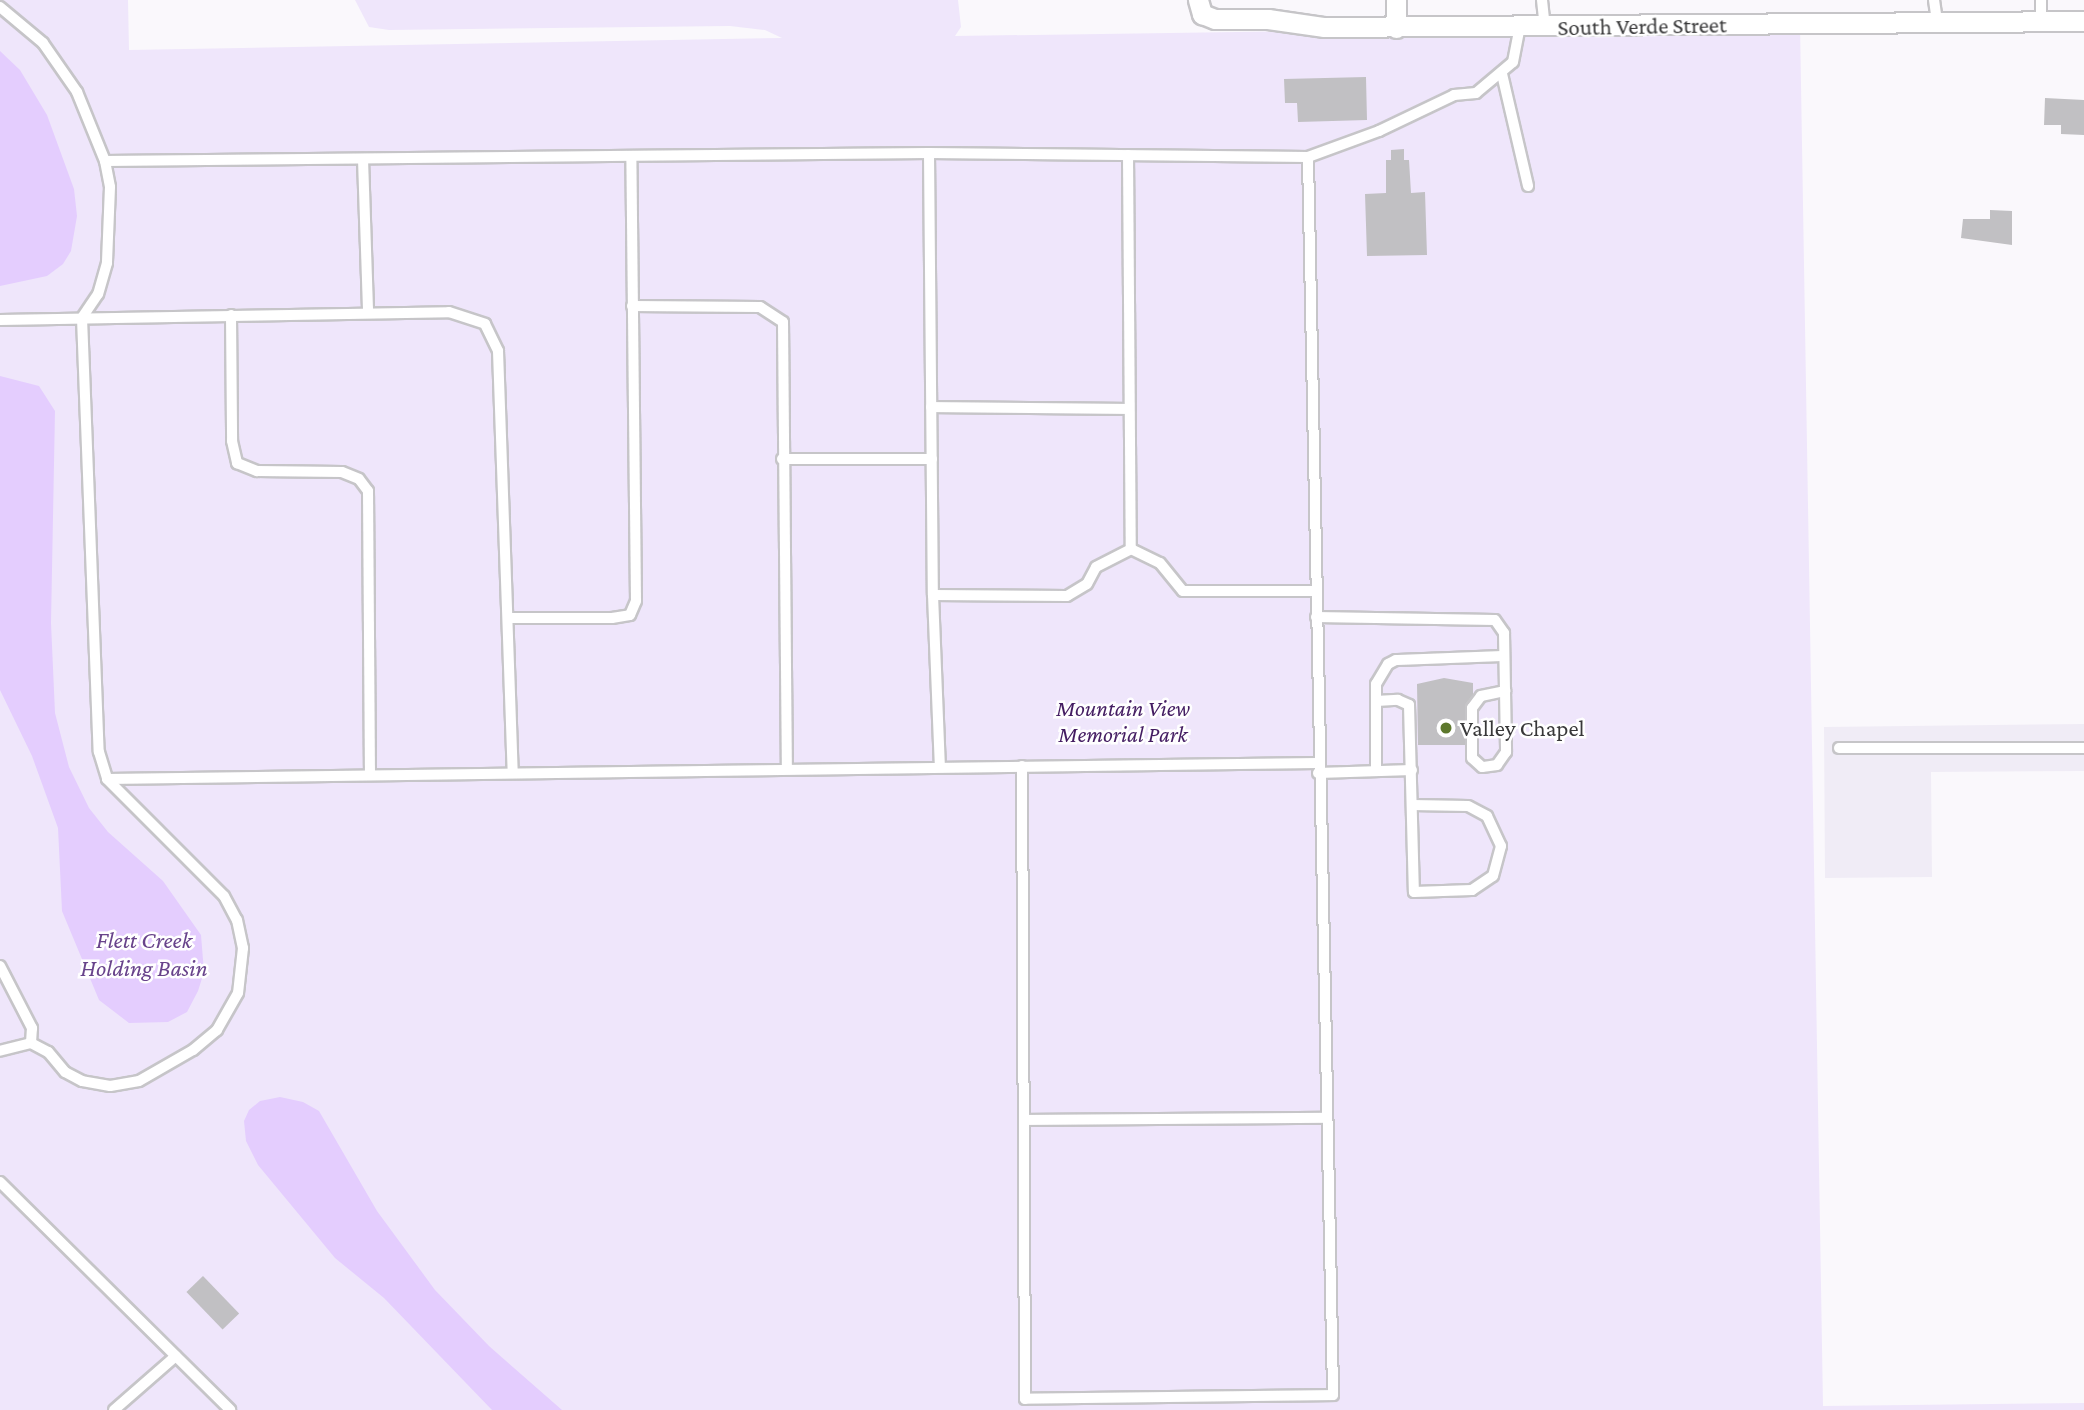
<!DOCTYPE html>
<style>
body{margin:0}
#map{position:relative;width:2084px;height:1410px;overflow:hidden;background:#faf8fc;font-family:"Crimson Pro",serif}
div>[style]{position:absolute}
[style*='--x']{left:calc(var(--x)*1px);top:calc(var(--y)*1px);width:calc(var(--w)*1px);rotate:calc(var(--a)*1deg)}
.built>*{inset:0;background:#f0ecf6}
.green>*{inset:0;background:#efe6fb}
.water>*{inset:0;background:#e4cdfe}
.building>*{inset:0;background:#c1c0c3;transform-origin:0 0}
.roads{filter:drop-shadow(2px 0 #c6c5c8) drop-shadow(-2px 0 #c6c5c8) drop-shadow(0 2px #c6c5c8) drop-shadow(0 -2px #c6c5c8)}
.lane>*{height:10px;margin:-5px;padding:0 5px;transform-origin:5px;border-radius:5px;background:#fff}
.street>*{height:19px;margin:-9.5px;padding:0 9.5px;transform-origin:9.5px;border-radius:9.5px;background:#fff}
.dots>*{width:19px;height:19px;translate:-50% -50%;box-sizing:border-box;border:4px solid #fff;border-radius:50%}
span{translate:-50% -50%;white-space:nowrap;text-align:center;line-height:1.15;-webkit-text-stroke:5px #fff;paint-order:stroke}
.street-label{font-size:23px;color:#383839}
.park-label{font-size:23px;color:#441d62;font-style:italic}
.poi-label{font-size:23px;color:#383839}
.left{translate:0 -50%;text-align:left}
.water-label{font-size:24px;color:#68438b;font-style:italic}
</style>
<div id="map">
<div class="built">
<i style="clip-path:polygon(2084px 724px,2084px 771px,1931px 772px,1932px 877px,1825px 878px,1824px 727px)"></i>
</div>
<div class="green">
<i style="clip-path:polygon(0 0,128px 0,129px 50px,782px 38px,765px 30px,730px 26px,389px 30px,369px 27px,355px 0,958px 0,961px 27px,955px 36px,1800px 24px,1823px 1406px,2084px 1403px,2084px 1410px,0 1410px)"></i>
</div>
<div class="water">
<i style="clip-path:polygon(0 51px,20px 70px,47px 115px,74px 189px,77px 216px,71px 251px,63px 264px,47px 276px,0 286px)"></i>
<i style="clip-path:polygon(0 376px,39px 386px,55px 411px,51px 623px,55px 713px,69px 767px,89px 808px,108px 832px,163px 881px,201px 935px,204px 972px,198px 991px,187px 1012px,168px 1022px,129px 1023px,99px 1000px,62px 911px,58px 828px,32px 756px,0 690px)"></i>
<i style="clip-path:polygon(280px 1097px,303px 1102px,319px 1111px,377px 1211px,435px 1290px,489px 1346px,562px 1410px,492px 1410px,384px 1298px,335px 1258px,258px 1165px,246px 1141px,244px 1121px,249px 1110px,260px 1101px)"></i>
</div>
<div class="building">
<i style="clip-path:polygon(1366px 77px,1367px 120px,1298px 122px,1297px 103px,1285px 103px,1284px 79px)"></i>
<i style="clip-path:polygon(2045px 98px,2084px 100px,2084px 135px,2061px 134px,2061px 125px,2044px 125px)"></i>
<i style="clip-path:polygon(1404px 149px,1404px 160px,1409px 160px,1411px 193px,1425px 192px,1427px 255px,1367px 256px,1365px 194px,1386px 193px,1386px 160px,1391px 160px,1391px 150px)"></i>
<i style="clip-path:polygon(1990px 210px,2012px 211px,2012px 245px,1961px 238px,1963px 219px,1990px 219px)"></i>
<i style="clip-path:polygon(1444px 678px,1473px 683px,1473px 695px,1465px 708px,1465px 745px,1418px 745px,1417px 684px)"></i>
<i style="left:203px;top:1276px;width:52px;height:23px;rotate:46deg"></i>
</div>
<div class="roads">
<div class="lane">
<i style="--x:1542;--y:0;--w:27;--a:84"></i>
<i style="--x:1934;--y:0;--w:22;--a:82"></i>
<i style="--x:2041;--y:0;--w:21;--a:90"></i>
<i style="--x:0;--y:7;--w:56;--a:39.9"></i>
<i style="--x:43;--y:43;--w:60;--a:55.2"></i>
<i style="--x:77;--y:92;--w:74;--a:67.9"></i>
<i style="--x:105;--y:161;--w:26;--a:79"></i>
<i style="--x:110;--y:187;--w:76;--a:92.3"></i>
<i style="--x:107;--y:263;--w:32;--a:106"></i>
<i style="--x:98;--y:294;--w:29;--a:124"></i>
<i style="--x:82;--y:318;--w:434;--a:87.8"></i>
<i style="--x:99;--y:752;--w:28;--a:73"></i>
<i style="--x:107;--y:779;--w:165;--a:45"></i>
<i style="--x:224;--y:896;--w:27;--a:62"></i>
<i style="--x:237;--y:920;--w:29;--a:78"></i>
<i style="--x:243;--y:948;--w:45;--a:96.3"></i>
<i style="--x:238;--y:993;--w:43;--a:119.6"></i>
<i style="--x:217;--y:1030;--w:31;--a:140"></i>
<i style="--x:193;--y:1050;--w:62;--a:150.1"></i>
<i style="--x:139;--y:1081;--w:29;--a:170"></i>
<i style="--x:110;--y:1086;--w:28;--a:-170"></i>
<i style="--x:82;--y:1081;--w:19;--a:-152"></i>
<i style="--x:65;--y:1072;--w:26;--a:-130"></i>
<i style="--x:48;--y:1052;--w:19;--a:-152"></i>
<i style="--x:31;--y:1043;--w:32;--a:166"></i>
<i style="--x:1502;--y:74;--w:115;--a:76.9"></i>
<i style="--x:929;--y:153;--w:442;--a:89.5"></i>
<i style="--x:933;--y:595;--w:172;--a:87.7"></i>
<i style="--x:1128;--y:155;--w:394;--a:89.6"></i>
<i style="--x:1131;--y:549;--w:32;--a:26"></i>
<i style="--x:1160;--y:563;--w:36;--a:51"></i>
<i style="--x:1183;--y:591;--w:132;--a:0"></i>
<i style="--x:1308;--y:157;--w:76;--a:-20.1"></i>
<i style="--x:1379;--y:131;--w:83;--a:-25.6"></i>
<i style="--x:1454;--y:95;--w:22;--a:-5"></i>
<i style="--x:1476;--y:93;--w:48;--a:-40"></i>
<i style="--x:1513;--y:62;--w:36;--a:-79"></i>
<i style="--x:363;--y:159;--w:154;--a:88.1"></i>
<i style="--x:105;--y:161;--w:824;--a:-0.56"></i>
<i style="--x:929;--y:153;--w:379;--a:0.6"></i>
<i style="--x:1308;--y:157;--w:1238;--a:88.84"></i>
<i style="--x:1333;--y:1395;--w:308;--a:179.3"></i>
<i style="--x:1025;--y:1399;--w:633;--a:-90.27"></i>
<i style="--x:632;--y:306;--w:128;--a:0.4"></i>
<i style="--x:760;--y:307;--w:27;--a:33"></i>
<i style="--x:783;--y:322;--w:446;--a:89.5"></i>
<i style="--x:231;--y:315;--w:126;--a:89.5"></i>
<i style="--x:232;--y:441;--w:23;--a:77"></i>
<i style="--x:237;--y:463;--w:22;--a:22"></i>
<i style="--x:257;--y:471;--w:85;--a:0.7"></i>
<i style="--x:342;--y:472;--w:18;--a:22"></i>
<i style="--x:359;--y:479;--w:15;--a:53"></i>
<i style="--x:368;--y:491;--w:282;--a:89.6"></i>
<i style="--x:0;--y:320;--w:449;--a:-1"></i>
<i style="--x:449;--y:312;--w:38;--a:18"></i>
<i style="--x:485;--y:324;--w:30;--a:64"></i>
<i style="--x:498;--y:351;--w:420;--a:88"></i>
<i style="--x:931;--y:407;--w:197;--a:0.6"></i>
<i style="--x:782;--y:459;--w:150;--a:0"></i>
<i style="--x:933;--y:595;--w:134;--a:0.4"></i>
<i style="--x:1067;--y:596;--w:23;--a:-31"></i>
<i style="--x:1087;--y:584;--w:19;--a:-62"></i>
<i style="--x:1096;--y:567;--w:39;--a:-27"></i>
<i style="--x:1316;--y:617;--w:179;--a:1"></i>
<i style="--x:1495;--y:620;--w:16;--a:55"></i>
<i style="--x:1504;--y:633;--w:119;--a:89"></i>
<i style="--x:1506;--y:752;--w:16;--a:125"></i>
<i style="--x:1497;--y:765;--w:15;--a:172"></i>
<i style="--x:1482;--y:767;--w:13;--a:-138"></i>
<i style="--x:1472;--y:758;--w:50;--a:-90"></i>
<i style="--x:1472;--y:708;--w:15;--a:-53"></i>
<i style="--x:1481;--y:696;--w:25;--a:-12"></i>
<i style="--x:508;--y:618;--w:104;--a:0"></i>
<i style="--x:612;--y:618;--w:18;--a:-9"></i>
<i style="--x:630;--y:615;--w:15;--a:-67"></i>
<i style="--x:636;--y:601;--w:445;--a:-90.6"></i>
<i style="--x:1376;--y:701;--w:22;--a:-3"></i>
<i style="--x:1398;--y:700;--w:12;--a:24"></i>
<i style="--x:1409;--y:705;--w:187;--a:88.5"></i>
<i style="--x:1414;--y:892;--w:58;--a:-2"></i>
<i style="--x:1472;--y:890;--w:25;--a:-34"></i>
<i style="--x:1493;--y:876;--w:31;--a:-75"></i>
<i style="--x:1501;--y:846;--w:33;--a:-115"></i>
<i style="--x:1487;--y:816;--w:21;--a:-152"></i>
<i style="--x:1468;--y:806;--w:56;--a:-179"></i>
<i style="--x:1839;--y:748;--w:245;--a:0"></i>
<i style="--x:1376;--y:771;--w:87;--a:-90"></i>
<i style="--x:1376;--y:684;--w:23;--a:-59"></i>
<i style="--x:1388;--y:664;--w:9;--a:-27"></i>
<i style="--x:1396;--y:660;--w:108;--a:-2.1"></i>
<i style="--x:1318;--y:773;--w:94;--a:-1.8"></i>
<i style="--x:107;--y:779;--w:1211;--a:-0.76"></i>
<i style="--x:0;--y:966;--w:70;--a:62.7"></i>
<i style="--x:32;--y:1028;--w:15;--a:94"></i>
<i style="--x:1024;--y:1120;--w:303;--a:-0.4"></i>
<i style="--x:0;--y:1182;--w:324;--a:44.7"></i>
<i style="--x:114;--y:1410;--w:82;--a:-41.1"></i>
</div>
<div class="street">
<i style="--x:1198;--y:0;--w:15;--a:74"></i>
<i style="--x:1202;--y:14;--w:14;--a:21"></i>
<i style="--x:1215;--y:19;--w:53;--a:0"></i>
<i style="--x:1268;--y:19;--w:57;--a:8.1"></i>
<i style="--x:1324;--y:27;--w:760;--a:-0.45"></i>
<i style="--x:1396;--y:0;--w:28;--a:90"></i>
</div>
</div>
<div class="dots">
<i style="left:1446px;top:728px;background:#5d782c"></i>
</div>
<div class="street-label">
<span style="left:1642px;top:26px;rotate:-1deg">South Verde Street</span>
</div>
<div class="park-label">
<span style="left:1123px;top:721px">Mountain View<br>Memorial Park</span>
</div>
<div class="poi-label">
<span class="left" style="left:1460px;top:728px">Valley Chapel</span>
</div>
<div class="water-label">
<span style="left:144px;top:954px">Flett Creek<br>Holding Basin</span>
</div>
</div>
